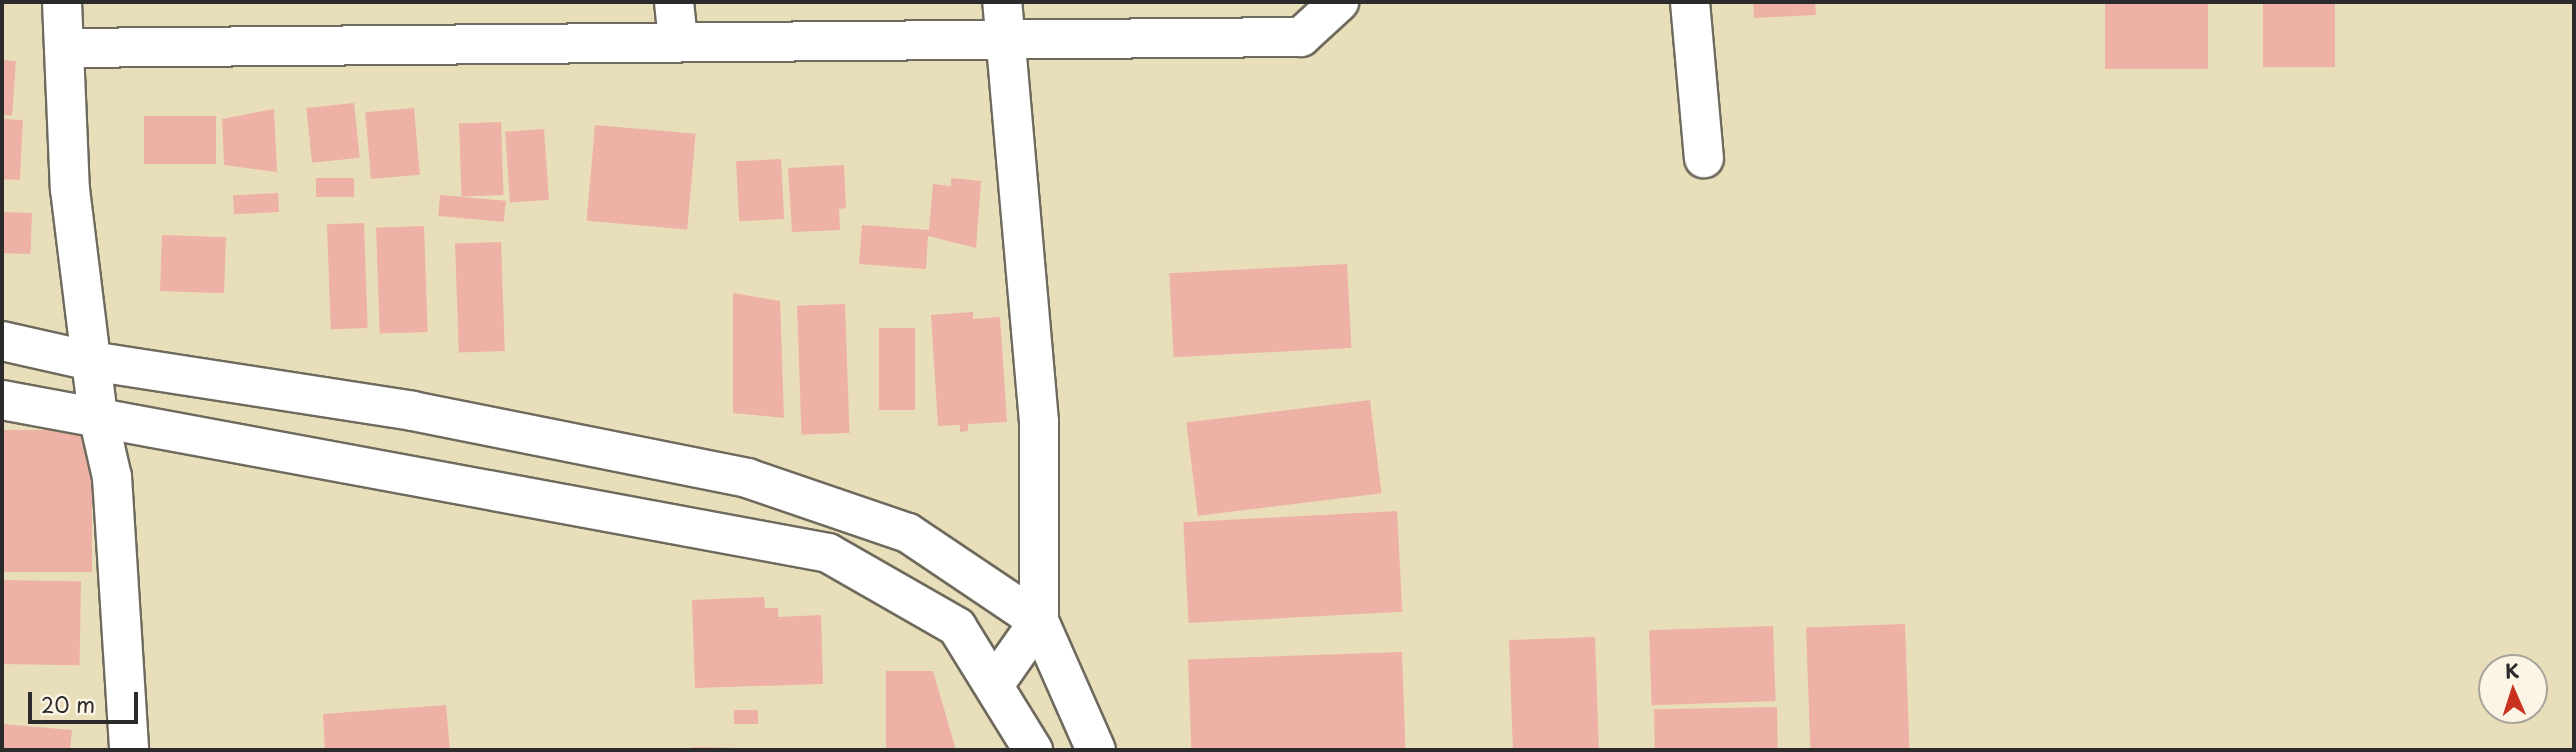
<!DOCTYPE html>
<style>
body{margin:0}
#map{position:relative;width:2576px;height:752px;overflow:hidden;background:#e9deba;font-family:"Playpen Sans",sans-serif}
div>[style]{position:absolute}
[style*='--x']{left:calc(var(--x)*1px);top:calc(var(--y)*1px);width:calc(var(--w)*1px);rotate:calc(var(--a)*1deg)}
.building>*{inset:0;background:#eeb1a6;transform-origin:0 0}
.roads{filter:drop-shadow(2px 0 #6e6a5d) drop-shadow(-2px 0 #6e6a5d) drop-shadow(0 2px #6e6a5d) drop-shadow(0 -2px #6e6a5d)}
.minor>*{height:38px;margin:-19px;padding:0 19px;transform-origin:19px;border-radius:19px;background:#fff}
span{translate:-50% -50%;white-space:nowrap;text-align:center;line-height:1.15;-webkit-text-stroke:7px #fcf5e5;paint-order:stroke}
.frame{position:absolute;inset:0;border:4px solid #2b2b2b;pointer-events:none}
.north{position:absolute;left:2478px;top:654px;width:70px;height:70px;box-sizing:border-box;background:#fcf5e5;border:2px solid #a8a49b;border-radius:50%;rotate:357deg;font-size:19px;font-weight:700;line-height:28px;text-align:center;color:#2b2b2b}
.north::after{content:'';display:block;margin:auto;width:24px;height:32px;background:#c8321e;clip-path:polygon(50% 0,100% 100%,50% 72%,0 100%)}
.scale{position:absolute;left:28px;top:692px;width:110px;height:32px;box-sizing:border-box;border:4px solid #2b2b2b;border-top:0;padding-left:9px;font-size:21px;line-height:24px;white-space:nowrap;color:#2b2b2b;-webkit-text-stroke:5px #fcf5e5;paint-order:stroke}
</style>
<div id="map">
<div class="building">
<i style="clip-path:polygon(1753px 2px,1815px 2px,1816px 15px,1754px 18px)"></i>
<i style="left:2105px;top:2px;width:103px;height:67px"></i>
<i style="left:2263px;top:2px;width:72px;height:65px"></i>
<i style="left:2px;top:60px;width:14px;height:55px;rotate:4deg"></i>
<i style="left:354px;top:103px;width:55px;height:48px;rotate:84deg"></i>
<i style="left:414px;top:108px;width:67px;height:49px;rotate:85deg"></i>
<i style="clip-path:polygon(274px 109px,277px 172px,224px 165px,222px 119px)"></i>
<i style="left:144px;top:116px;width:72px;height:48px"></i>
<i style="left:2px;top:119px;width:21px;height:60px;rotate:3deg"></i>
<i style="left:501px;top:122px;width:73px;height:42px;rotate:88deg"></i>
<i style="left:595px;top:125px;width:101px;height:96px;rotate:5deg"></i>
<i style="left:544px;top:129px;width:71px;height:39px;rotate:86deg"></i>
<i style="left:781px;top:159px;width:60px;height:45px;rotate:87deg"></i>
<i style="clip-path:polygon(844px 165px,846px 208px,839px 209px,840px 230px,792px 232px,788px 168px)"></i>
<i style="left:316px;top:178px;width:38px;height:19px"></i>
<i style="clip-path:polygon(951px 178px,981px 181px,976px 248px,928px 236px,926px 269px,859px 264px,862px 225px,929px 230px,933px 184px,951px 186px)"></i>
<i style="left:278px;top:193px;width:19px;height:45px;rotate:87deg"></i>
<i style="left:440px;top:195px;width:66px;height:21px;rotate:5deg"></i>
<i style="left:2px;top:212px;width:30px;height:41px;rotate:2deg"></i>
<i style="left:364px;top:223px;width:105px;height:37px;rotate:88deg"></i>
<i style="left:424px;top:226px;width:106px;height:48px;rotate:88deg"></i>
<i style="left:162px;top:235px;width:64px;height:56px;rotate:2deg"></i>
<i style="left:501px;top:242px;width:109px;height:46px;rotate:88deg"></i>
<i style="left:1347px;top:264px;width:84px;height:178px;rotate:87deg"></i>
<i style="clip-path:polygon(733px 293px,780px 301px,784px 418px,733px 413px)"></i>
<i style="left:845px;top:304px;width:129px;height:48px;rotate:88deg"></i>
<i style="clip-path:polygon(973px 312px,973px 319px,1000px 317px,1007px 422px,968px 424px,968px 431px,960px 432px,960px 425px,938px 426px,931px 315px)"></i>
<i style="left:879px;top:328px;width:36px;height:82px"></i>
<i style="left:1370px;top:400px;width:94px;height:185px;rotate:83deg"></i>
<i style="left:2px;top:430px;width:90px;height:142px"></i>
<i style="left:1397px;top:511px;width:101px;height:214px;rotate:87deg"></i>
<i style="left:2px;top:580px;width:79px;height:84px;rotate:1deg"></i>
<i style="clip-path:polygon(764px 597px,765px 608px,778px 608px,778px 617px,821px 615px,823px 684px,695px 688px,692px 600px)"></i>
<i style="left:1905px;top:624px;width:126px;height:99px;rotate:88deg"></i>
<i style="left:1773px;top:626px;width:75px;height:124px;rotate:88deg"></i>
<i style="left:1595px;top:637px;width:113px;height:86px;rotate:88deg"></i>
<i style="left:1402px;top:652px;width:98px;height:214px;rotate:88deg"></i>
<i style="clip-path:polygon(886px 671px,933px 671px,956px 750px,886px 750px)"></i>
<i style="clip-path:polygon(446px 705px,450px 750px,325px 750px,323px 714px)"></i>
<i style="left:1777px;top:707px;width:43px;height:123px;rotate:89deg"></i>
<i style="left:758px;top:710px;width:14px;height:24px;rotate:90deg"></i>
<i style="clip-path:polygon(2px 724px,72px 730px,70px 750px,2px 750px)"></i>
<i style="clip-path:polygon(692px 747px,743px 748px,743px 750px,692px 750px)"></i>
</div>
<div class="roads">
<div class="minor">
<i style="--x:62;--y:2;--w:187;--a:87.6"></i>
<i style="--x:70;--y:189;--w:229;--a:83"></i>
<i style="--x:98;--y:416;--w:63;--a:77.1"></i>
<i style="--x:112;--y:477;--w:274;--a:86.4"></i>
<i style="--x:674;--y:2;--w:39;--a:84"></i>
<i style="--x:1690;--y:2;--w:157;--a:84.9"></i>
<i style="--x:64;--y:48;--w:1237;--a:-0.51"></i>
<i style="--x:1301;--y:37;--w:52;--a:-42.6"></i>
<i style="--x:2;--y:341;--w:91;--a:12.7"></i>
<i style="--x:91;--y:361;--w:326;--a:8.8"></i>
<i style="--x:413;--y:411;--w:341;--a:11.3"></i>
<i style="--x:747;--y:478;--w:170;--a:18.9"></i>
<i style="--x:908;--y:533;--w:158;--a:33.9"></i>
<i style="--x:1039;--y:621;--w:141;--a:66.2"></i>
<i style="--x:2;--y:400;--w:840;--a:10.49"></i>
<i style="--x:828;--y:553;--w:149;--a:29.8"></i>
<i style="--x:957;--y:627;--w:145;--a:58.3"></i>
<i style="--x:994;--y:685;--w:78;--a:-54.9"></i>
<i style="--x:1039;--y:621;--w:199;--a:-90"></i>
<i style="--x:1039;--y:422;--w:422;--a:-95"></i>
</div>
</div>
<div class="frame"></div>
<div class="north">K</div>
<div class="scale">20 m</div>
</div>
